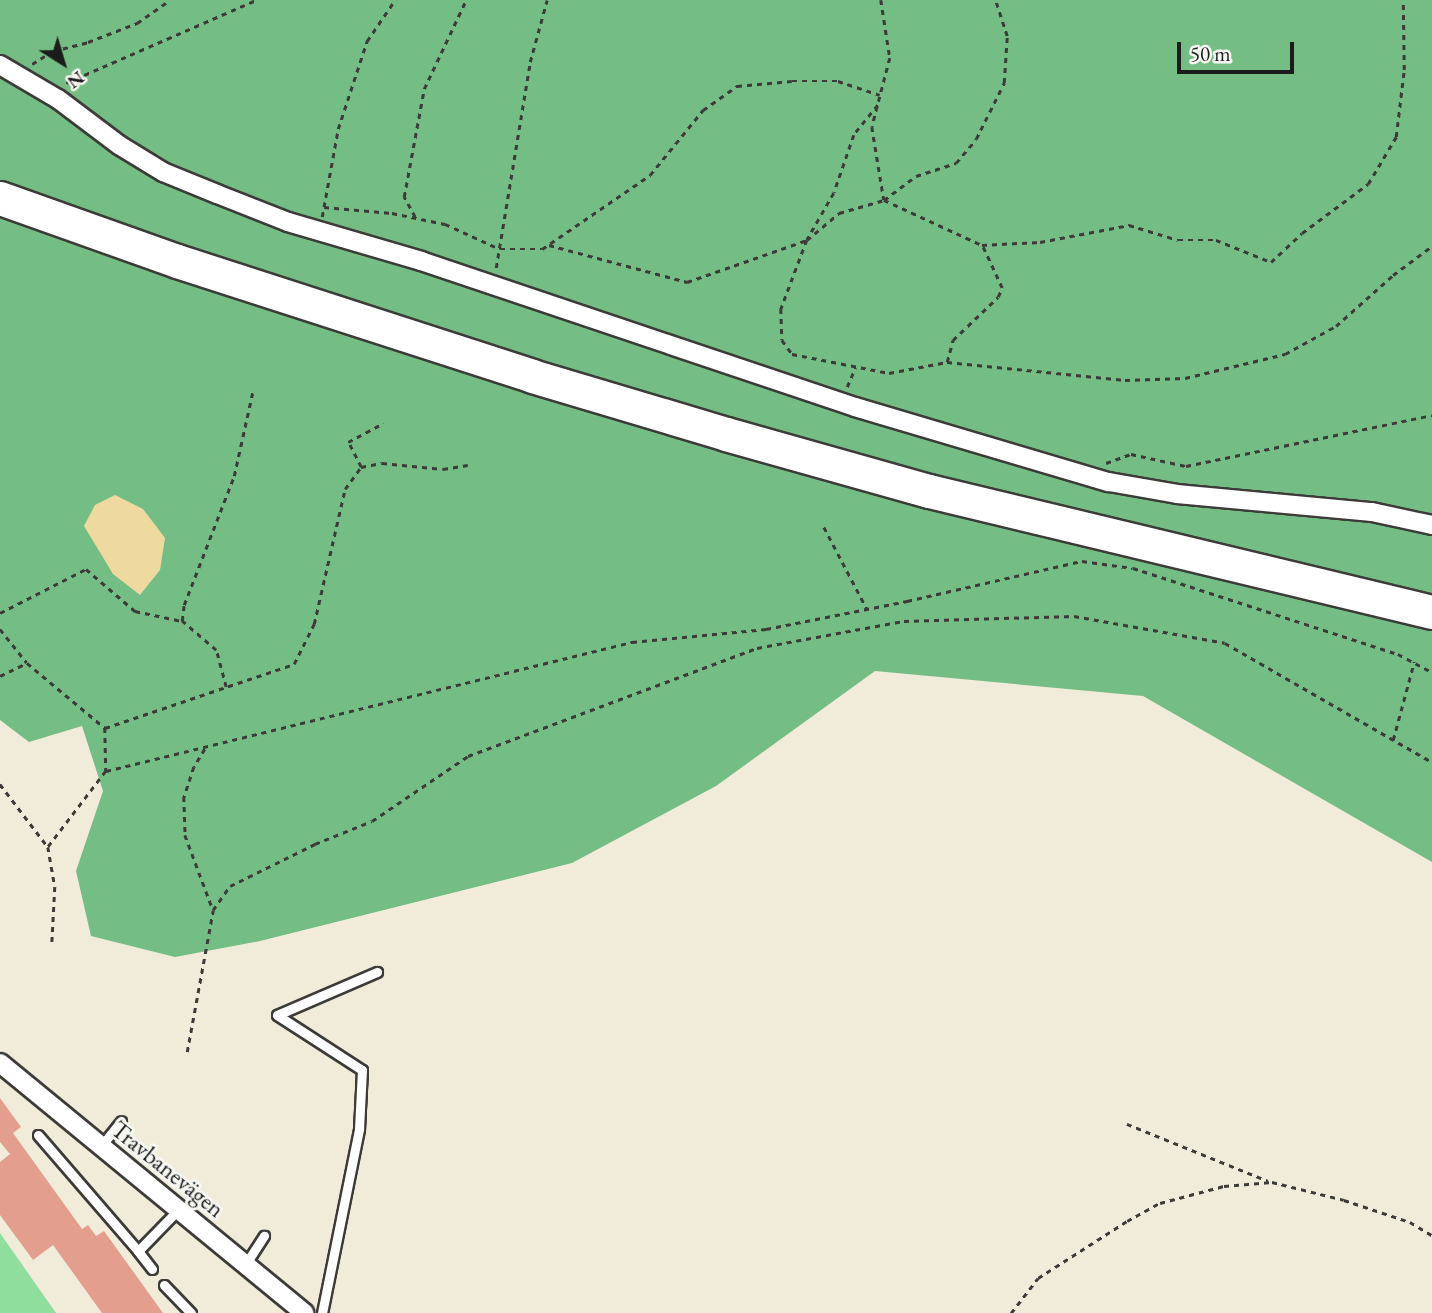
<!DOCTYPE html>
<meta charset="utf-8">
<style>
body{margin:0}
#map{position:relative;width:1432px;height:1313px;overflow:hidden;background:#f1ecda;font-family:"EB Garamond",serif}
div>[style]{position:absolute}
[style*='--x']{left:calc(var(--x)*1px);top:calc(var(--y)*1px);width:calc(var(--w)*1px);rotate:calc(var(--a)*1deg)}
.green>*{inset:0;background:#90de9d}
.forest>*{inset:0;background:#74bd84}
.sand>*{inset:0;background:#eeda9e}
.building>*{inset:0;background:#e39e8d}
.path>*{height:2.5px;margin-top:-1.25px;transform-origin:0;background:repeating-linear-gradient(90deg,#3c3b38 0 5px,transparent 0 10px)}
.roads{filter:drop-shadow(2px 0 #3c3b38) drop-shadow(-2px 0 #3c3b38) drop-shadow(0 2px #3c3b38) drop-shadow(0 -2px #3c3b38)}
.lane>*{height:9px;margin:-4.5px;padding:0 4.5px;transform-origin:4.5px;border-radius:4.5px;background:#fff}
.street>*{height:18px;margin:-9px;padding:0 9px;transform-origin:9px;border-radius:9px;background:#fff}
.highway>*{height:33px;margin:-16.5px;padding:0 16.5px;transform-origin:16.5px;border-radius:16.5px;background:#fff}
span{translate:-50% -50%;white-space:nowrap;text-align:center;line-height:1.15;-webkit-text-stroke:6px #f6f6f2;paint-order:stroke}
.street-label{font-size:24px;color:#1c1c1c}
.north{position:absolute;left:28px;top:28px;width:70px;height:70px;-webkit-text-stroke:5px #f6f6f2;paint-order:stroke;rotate:143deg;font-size:19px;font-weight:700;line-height:28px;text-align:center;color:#1c1c1c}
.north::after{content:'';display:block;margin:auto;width:24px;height:32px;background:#1c1c1c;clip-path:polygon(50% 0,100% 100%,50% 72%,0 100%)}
.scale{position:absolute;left:1177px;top:42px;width:117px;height:32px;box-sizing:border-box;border:4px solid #1c1c1c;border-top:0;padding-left:9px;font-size:21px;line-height:24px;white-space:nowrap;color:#1c1c1c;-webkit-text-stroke:5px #f6f6f2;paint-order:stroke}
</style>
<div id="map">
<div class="green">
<i style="clip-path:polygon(0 1233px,56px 1313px,0 1313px)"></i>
</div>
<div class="forest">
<i style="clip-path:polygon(0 0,1432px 0,1432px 862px,1143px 696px,875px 671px,716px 786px,572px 863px,260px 941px,175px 957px,91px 936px,76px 871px,103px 791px,82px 726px,29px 742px,0 720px)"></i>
</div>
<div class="sand">
<i style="clip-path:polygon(115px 495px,143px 509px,165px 538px,160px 570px,140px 595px,113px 574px,84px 526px,95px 505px)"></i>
</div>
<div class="building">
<i style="clip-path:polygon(0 1098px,21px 1127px,13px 1133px,82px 1229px,88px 1225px,96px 1236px,104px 1231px,163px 1313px,102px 1313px,53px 1245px,33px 1260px,0 1215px,0 1162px,10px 1154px,0 1142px)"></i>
</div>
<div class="path">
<i style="--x:881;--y:0;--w:59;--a:81.2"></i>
<i style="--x:890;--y:58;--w:71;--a:104.6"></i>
<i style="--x:872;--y:127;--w:74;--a:80.7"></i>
<i style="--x:884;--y:200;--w:40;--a:-37"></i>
<i style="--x:916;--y:176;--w:42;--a:-18"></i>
<i style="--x:956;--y:163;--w:31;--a:-50"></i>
<i style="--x:976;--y:139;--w:63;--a:-63.4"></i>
<i style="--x:1004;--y:83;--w:47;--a:-86.3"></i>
<i style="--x:1007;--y:36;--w:38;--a:-108"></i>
<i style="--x:32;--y:64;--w:25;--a:-32"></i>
<i style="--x:53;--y:51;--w:36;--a:-14"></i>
<i style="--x:88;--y:42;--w:53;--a:-21.2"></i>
<i style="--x:137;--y:23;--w:40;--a:-34.9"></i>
<i style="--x:66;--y:83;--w:207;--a:-23.6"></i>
<i style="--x:878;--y:105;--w:38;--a:129"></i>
<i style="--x:854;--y:135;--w:61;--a:109"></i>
<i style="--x:834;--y:193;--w:54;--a:119.9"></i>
<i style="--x:807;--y:240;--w:74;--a:110.6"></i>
<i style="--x:781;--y:309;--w:31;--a:88"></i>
<i style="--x:782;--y:340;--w:17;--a:54"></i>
<i style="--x:792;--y:354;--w:99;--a:11.1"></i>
<i style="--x:889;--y:373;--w:59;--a:-10.7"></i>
<i style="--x:947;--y:362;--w:179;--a:5.8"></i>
<i style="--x:1125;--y:380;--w:60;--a:-1.9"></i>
<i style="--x:1185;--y:378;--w:103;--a:-13.5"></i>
<i style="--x:1285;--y:354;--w:58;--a:-28.8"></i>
<i style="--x:1336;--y:326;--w:76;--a:-41.8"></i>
<i style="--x:1393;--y:275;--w:49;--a:-36.6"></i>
<i style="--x:324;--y:207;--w:68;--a:5"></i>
<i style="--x:392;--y:213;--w:54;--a:11.7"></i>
<i style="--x:445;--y:224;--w:60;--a:24.4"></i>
<i style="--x:500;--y:249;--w:42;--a:0"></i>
<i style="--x:542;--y:249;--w:131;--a:-34.4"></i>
<i style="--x:650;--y:175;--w:84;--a:-50.8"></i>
<i style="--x:703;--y:110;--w:42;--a:-35.2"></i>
<i style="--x:737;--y:86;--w:55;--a:-5.2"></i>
<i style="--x:792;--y:81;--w:46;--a:0"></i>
<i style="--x:838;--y:81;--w:44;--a:18.4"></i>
<i style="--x:322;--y:217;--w:89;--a:-79.7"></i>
<i style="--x:338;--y:129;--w:93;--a:-71.8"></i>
<i style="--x:367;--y:41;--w:50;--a:-55.7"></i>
<i style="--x:415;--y:217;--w:23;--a:-119"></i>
<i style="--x:404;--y:197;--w:110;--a:-79.5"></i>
<i style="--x:424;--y:89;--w:98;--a:-64.7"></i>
<i style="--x:549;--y:245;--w:143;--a:15"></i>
<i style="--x:687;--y:282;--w:127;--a:-19.3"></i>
<i style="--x:807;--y:240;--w:42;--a:-40.2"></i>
<i style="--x:839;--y:213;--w:47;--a:-16.1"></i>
<i style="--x:884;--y:200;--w:108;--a:24.7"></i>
<i style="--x:982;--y:245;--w:58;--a:-3"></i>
<i style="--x:1040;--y:242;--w:91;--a:-10.8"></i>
<i style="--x:1129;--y:225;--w:51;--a:17"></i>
<i style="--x:1178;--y:240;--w:38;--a:0"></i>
<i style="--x:1216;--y:240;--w:59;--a:21.8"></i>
<i style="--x:1271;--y:262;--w:42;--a:-43.1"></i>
<i style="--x:1302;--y:233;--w:82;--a:-36.6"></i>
<i style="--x:1368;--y:184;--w:55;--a:-59.2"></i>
<i style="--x:1396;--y:137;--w:67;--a:-83.2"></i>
<i style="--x:1404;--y:70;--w:70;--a:-90.8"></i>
<i style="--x:496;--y:268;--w:209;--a:-80.6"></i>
<i style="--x:530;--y:62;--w:64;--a:-74.7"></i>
<i style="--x:947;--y:362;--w:23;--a:-75"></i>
<i style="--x:953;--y:340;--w:62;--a:-43.7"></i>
<i style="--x:998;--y:297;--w:10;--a:-66"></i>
<i style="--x:1002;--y:288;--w:47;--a:-114.9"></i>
<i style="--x:847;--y:387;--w:21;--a:-67"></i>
<i style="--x:1106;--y:463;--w:27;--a:-20"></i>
<i style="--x:1131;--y:454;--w:56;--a:12.3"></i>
<i style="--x:1186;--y:466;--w:251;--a:-11.7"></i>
<i style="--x:361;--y:467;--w:28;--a:-117"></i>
<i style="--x:348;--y:442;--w:40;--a:-28"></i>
<i style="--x:824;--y:527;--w:93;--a:62.3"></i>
<i style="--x:0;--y:613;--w:97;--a:-27.1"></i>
<i style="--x:86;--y:569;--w:65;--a:40.6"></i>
<i style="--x:135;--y:611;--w:48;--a:12"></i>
<i style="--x:0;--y:629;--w:43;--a:51.5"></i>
<i style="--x:27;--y:663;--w:102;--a:39.8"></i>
<i style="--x:105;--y:728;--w:43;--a:88.7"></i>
<i style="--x:106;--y:771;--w:96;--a:127.3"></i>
<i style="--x:0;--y:676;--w:30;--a:-26"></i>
<i style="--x:226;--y:687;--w:38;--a:-105"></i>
<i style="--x:216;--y:650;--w:45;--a:-139.5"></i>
<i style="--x:182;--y:621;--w:16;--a:-83"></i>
<i style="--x:184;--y:605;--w:138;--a:-68.8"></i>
<i style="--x:234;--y:476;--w:88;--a:-77.5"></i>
<i style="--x:105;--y:728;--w:200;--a:-18.7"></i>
<i style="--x:294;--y:664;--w:45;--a:-63.4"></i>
<i style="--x:314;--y:624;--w:139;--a:-77.1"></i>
<i style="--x:345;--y:489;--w:27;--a:-54"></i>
<i style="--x:361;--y:467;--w:21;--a:-11"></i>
<i style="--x:382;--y:463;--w:61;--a:5.6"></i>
<i style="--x:443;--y:469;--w:25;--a:-9"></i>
<i style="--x:1393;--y:740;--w:81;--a:-74.9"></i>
<i style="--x:205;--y:749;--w:21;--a:121"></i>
<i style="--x:194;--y:767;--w:32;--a:108"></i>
<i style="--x:184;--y:797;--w:38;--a:88"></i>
<i style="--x:185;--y:835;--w:80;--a:69.5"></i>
<i style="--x:106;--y:771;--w:542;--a:-13.78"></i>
<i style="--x:632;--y:642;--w:135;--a:-5.5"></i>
<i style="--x:766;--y:629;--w:144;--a:-11.2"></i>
<i style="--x:907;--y:601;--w:180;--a:-12.9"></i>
<i style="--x:1082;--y:561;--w:51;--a:7.8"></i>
<i style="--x:1133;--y:568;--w:279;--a:18"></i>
<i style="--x:1398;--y:654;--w:38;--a:28"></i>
<i style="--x:0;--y:784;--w:79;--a:52.7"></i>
<i style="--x:48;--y:847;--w:41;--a:80.1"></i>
<i style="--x:55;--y:887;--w:57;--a:93"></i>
<i style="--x:187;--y:1052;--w:144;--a:-79.6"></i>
<i style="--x:213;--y:910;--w:29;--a:-55"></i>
<i style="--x:230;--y:886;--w:95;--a:-26.3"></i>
<i style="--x:315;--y:844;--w:61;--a:-22"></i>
<i style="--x:372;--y:821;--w:116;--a:-34.1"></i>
<i style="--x:468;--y:756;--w:309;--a:-20.5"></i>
<i style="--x:757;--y:648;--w:149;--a:-10.4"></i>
<i style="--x:904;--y:621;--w:170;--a:-1.7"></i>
<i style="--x:1074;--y:616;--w:153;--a:10.1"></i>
<i style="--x:1225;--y:643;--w:239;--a:29.9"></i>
<i style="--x:1127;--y:1124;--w:152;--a:22"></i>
<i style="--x:1011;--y:1313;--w:44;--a:-52.4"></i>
<i style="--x:1038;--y:1278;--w:106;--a:-32.6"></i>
<i style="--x:1127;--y:1221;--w:38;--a:-29"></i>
<i style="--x:1160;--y:1203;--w:66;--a:-14.9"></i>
<i style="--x:1224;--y:1186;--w:48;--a:-4.8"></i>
<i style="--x:1272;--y:1182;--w:74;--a:14"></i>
<i style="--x:1344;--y:1200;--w:70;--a:18.4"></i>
<i style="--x:1410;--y:1222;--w:26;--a:31"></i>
</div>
<div class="roads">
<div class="lane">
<i style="--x:38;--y:1135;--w:153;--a:49.2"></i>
<i style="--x:101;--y:1146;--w:32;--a:-51"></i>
<i style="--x:245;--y:1265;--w:35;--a:-57"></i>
<i style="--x:152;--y:1269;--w:23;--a:-128"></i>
<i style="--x:138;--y:1251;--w:57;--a:-45.7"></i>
<i style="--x:164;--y:1285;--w:39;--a:46"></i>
<i style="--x:322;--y:1313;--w:188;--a:-78.6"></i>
<i style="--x:359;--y:1129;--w:59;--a:-87.1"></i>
<i style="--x:362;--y:1070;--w:101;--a:-147.1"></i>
<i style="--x:277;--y:1015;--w:109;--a:-23.3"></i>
</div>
<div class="street">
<i style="--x:0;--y:65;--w:67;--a:30.4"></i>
<i style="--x:58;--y:99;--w:76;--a:37"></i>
<i style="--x:119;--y:145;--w:52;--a:31.5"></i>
<i style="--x:163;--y:172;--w:58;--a:22.2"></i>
<i style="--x:217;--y:194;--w:76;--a:21.5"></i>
<i style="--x:288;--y:222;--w:139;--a:16.3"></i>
<i style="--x:421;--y:261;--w:458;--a:18.6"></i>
<i style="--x:855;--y:407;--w:265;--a:16.5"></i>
<i style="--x:1109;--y:482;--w:69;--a:10"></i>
<i style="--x:1177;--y:494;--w:196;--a:5.3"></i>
<i style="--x:1372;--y:512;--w:61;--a:12.2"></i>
<i style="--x:0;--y:1063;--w:394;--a:39.4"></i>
</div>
<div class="highway">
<i style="--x:0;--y:198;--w:188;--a:19.6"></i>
<i style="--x:177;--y:261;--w:373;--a:17.9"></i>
<i style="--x:532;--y:376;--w:202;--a:16.6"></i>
<i style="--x:726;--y:434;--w:211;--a:15.7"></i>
<i style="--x:929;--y:491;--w:517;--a:13.53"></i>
</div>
</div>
<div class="street-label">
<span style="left:168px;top:1169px;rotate:39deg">Travbanevägen</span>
</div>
<div class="north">N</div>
<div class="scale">50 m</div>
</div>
